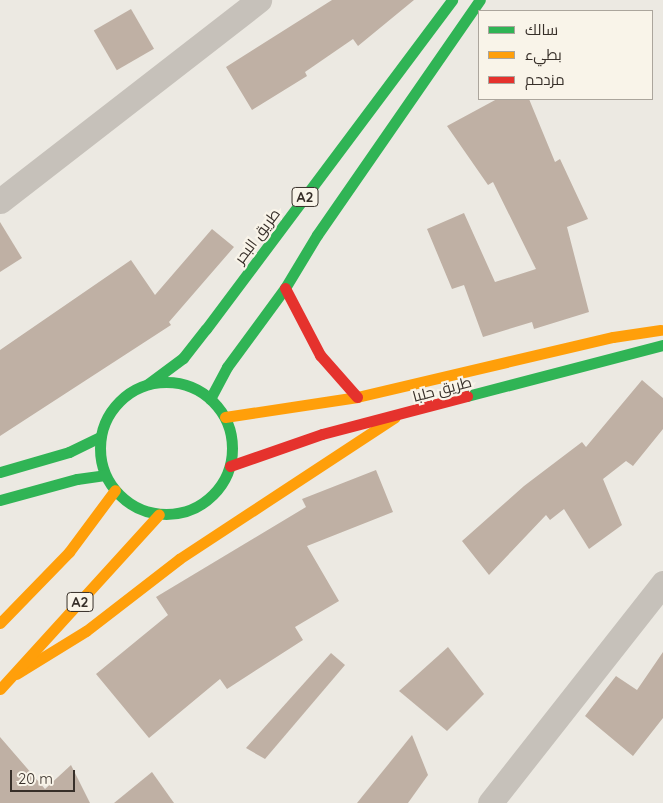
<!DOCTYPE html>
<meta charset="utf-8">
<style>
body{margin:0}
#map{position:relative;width:663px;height:803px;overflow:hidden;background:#ece9e2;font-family:Quicksand,Cairo,sans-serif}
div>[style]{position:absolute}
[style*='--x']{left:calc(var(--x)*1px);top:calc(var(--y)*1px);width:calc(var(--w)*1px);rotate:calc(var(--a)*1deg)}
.building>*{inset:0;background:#bfb0a4;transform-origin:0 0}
.street>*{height:25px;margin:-12.5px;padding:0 12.5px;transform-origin:12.5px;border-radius:12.5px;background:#c6c1ba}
.fast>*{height:11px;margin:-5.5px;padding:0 5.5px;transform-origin:5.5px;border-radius:5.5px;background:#30b455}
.fast>.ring{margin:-5.5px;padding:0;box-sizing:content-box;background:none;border:11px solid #30b455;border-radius:50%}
.slow>*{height:11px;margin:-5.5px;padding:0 5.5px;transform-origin:5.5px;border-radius:5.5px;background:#ff9f0a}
.jam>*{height:11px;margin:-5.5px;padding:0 5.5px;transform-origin:5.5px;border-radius:5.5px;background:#e5322d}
span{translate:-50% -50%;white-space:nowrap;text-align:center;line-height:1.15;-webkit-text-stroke:4.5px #f9f4e9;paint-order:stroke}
.shield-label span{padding:1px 4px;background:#f9f4e9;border:1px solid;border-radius:4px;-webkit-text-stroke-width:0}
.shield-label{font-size:14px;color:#372f29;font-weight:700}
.street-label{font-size:15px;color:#372f29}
.legend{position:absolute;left:478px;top:10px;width:175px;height:90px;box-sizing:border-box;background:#f9f4e9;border:1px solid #aba59c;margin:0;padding:6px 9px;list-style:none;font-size:15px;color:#372f29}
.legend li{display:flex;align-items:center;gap:10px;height:25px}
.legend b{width:25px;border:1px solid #aba59c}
.scale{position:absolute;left:10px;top:770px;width:65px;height:22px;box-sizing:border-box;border:2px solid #372f29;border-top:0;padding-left:6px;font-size:15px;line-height:18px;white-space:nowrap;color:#372f29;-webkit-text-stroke:4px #f9f4e9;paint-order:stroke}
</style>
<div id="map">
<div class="building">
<i style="clip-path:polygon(332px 0,414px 0,358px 46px,353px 39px,305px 72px,307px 76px,252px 110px,226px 67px)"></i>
<i style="left:131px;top:9px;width:46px;height:43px;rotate:60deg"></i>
<i style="clip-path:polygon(497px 99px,529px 99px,555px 162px,560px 159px,588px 219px,567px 227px,589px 312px,534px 329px,532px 322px,483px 337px,464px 285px,452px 289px,427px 229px,464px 213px,495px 282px,536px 269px,493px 182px,488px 185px,447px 126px)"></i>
<i style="clip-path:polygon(0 222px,22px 258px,0 272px)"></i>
<i style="clip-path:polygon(212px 229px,234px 247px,169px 322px,171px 325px,0 436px,0 350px,131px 260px,155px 295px)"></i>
<i style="clip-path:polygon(642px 380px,663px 398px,663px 429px,633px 466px,626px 461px,603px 479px,622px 525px,589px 549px,564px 509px,550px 520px,546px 515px,489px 575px,462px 541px,524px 486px,582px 442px,586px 447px)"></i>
<i style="clip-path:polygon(376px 470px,393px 512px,307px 546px,339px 601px,295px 627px,303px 640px,227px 689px,220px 679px,149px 738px,96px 674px,168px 615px,156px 597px,306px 507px,302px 499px)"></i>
<i style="clip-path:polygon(448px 647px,484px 694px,447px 731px,399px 691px)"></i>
<i style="clip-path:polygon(663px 652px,663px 718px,633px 756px,585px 716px,616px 676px,637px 690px)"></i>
<i style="clip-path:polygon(331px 653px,345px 665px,265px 759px,246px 748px)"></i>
<i style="clip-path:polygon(412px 735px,428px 775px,408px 803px,357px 803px)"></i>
<i style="clip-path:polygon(0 737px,45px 789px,71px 765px,90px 803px,0 803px)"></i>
<i style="clip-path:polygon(152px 772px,174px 803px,114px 803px)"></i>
</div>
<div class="street">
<i style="--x:0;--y:201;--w:328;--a:-37.8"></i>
<i style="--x:490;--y:803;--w:280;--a:-51.8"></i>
</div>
<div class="fast">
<i class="ring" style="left:100px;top:382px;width:121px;height:121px"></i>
<i style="--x:148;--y:384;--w:44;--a:-36.6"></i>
<i style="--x:183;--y:358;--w:37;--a:-52"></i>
<i style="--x:206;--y:329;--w:411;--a:-53.2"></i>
<i style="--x:467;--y:396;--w:203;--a:-14.6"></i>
<i style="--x:210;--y:399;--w:36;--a:-62"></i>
<i style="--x:227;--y:367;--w:98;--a:-53.7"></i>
<i style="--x:285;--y:288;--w:62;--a:-58.9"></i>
<i style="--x:317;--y:235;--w:286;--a:-55.3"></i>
<i style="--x:0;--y:472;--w:72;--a:-16.2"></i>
<i style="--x:69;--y:452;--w:34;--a:-26"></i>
<i style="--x:0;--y:500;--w:80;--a:-15.3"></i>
<i style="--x:77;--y:479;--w:28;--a:-8"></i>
</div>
<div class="slow">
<i style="--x:225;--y:417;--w:134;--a:-8.6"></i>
<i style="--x:357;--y:397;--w:263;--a:-13.2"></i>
<i style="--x:613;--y:337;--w:48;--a:-8.5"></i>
<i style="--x:0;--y:623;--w:99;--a:-45.8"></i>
<i style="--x:69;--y:552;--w:77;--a:-53.4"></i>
<i style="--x:16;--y:674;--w:82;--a:-31.6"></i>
<i style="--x:86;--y:631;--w:118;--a:-37.7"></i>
<i style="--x:179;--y:559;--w:258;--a:-33.3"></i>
<i style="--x:0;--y:689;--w:236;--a:-47.7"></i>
</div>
<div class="jam">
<i style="--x:285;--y:288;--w:76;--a:62.4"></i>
<i style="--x:320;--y:355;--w:56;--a:48.6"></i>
<i style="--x:230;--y:466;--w:97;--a:-19.2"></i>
<i style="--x:322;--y:434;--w:150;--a:-14.7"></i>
</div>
<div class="shield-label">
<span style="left:305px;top:197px">A2</span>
<span style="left:80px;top:602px">A2</span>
</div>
<div class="street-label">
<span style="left:257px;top:236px;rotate:-53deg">طريق البحر</span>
<span style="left:442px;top:389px;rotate:-15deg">طريق حلبا</span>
</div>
<ul class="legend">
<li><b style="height:6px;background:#30b455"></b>سالك</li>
<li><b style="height:6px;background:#ff9f0a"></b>بطيء</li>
<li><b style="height:6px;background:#e5322d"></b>مزدحم</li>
</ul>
<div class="scale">20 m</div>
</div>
